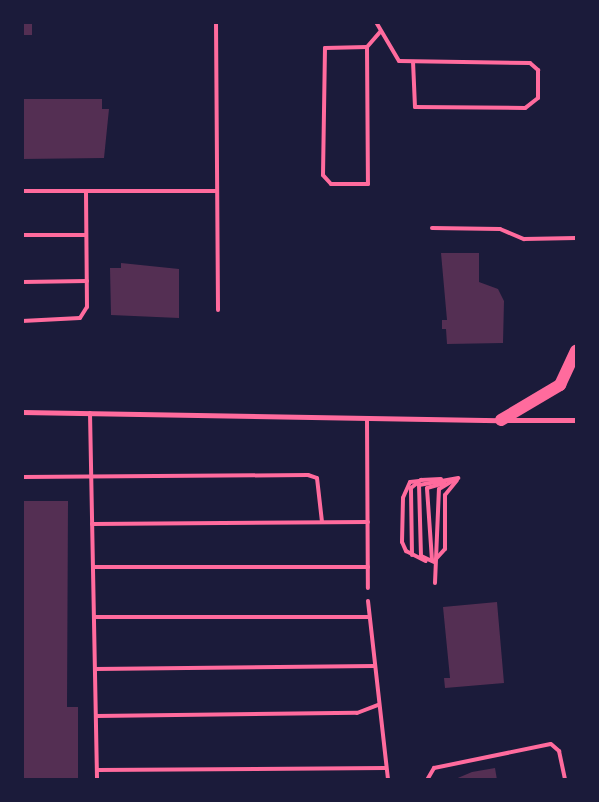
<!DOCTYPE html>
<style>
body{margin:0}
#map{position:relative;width:599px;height:802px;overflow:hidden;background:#1b1b3a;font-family:Montserrat,sans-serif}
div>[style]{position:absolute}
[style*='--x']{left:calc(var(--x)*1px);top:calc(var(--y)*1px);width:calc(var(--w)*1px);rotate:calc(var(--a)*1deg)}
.building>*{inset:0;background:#542f53;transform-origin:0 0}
.service>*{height:4px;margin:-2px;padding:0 2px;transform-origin:2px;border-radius:2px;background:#ff6b9d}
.minor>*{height:5px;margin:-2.5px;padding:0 2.5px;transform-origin:2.5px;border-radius:2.5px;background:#ff6b9d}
.primary>*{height:12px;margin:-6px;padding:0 6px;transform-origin:6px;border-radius:6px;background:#ff6b9d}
span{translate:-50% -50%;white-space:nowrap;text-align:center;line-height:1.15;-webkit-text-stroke:5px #1b1b3a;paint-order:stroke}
.frame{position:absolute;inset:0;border:24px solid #1b1b3a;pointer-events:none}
</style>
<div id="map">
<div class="building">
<i style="left:22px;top:22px;width:10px;height:13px"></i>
<i style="clip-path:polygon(22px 99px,102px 99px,102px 109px,109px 109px,104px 158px,22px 159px)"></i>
<i style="clip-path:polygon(441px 253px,479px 253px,479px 282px,498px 289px,504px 301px,503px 343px,447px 344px,446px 329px,442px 329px,442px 320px,447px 320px)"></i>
<i style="clip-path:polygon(121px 263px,179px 269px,179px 318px,111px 315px,110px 268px,121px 268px)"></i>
<i style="clip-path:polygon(22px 501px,68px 501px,67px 707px,78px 707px,78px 780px,22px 780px)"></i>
<i style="clip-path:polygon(497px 602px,504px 683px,445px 688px,444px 678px,450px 678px,443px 607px)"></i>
<i style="clip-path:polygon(495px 768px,497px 780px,453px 780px,472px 772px)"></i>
</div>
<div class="service">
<i style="--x:216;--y:22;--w:288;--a:89.6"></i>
<i style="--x:376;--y:22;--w:45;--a:59.5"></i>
<i style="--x:399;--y:61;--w:131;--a:0.9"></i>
<i style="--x:530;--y:63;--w:11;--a:41"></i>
<i style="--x:538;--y:70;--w:28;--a:90"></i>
<i style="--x:538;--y:98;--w:16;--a:142"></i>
<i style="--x:525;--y:108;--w:110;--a:-179.5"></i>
<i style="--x:415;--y:107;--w:45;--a:-92.5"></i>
<i style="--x:367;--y:47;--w:137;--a:89.6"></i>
<i style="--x:368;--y:184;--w:37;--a:180"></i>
<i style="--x:331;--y:184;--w:12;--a:-132"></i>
<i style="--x:323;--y:175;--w:127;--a:-89.1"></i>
<i style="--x:325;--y:48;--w:42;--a:-1.4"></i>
<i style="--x:367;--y:47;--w:21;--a:-49"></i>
<i style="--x:22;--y:191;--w:195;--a:0"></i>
<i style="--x:432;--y:228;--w:68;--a:0.8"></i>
<i style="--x:500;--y:229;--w:26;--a:23"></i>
<i style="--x:524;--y:239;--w:52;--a:-1.1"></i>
<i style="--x:22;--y:235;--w:64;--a:0"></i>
<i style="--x:22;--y:282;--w:65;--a:-0.9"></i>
<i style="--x:22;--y:321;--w:58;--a:-3"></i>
<i style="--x:80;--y:318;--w:13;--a:-58"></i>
<i style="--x:87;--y:307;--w:116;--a:-90.5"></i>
<i style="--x:90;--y:413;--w:367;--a:88.9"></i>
<i style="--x:367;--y:420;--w:168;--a:89.7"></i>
<i style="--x:22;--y:477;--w:286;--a:-0.4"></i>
<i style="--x:308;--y:475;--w:9;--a:18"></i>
<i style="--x:317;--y:478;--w:44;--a:83.5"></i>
<i style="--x:419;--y:481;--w:9;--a:174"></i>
<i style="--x:410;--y:482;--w:17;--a:114"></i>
<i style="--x:403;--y:498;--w:44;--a:91.3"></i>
<i style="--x:402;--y:542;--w:10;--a:66"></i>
<i style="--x:406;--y:551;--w:22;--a:27"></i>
<i style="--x:92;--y:524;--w:276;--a:-0.4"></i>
<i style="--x:412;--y:555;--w:67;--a:-90.9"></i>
<i style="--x:411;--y:488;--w:13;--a:-39"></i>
<i style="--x:421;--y:480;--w:20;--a:-3"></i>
<i style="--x:432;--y:560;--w:72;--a:-94"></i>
<i style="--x:427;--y:488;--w:18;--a:-16"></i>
<i style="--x:435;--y:560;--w:15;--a:-48"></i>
<i style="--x:445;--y:549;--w:54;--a:-90"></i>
<i style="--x:445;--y:495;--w:19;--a:-51"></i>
<i style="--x:434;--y:562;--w:14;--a:-155"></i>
<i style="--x:421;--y:556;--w:71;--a:-91.6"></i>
<i style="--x:419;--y:485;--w:40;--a:-10"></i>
<i style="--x:93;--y:567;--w:275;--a:0"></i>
<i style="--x:435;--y:583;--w:94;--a:-87.6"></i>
<i style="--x:439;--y:489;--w:17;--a:-31"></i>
<i style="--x:368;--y:601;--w:180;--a:83.6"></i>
<i style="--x:94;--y:617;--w:274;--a:0"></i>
<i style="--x:95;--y:669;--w:279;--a:-0.6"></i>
<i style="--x:96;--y:716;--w:261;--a:-0.7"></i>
<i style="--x:357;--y:713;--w:22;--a:-21"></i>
<i style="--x:97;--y:770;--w:289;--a:-0.4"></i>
<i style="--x:427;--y:780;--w:14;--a:-60"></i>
<i style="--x:434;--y:768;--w:119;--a:-11.6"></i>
<i style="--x:551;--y:744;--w:11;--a:41"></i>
<i style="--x:559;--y:751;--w:30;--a:78"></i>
</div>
<div class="minor">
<i style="--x:22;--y:412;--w:477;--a:1"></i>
<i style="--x:508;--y:420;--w:68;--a:0"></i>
</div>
<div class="primary">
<i style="--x:501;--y:420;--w:69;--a:-30.7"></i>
<i style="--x:560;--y:385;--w:38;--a:-65"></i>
</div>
<div class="frame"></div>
</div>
